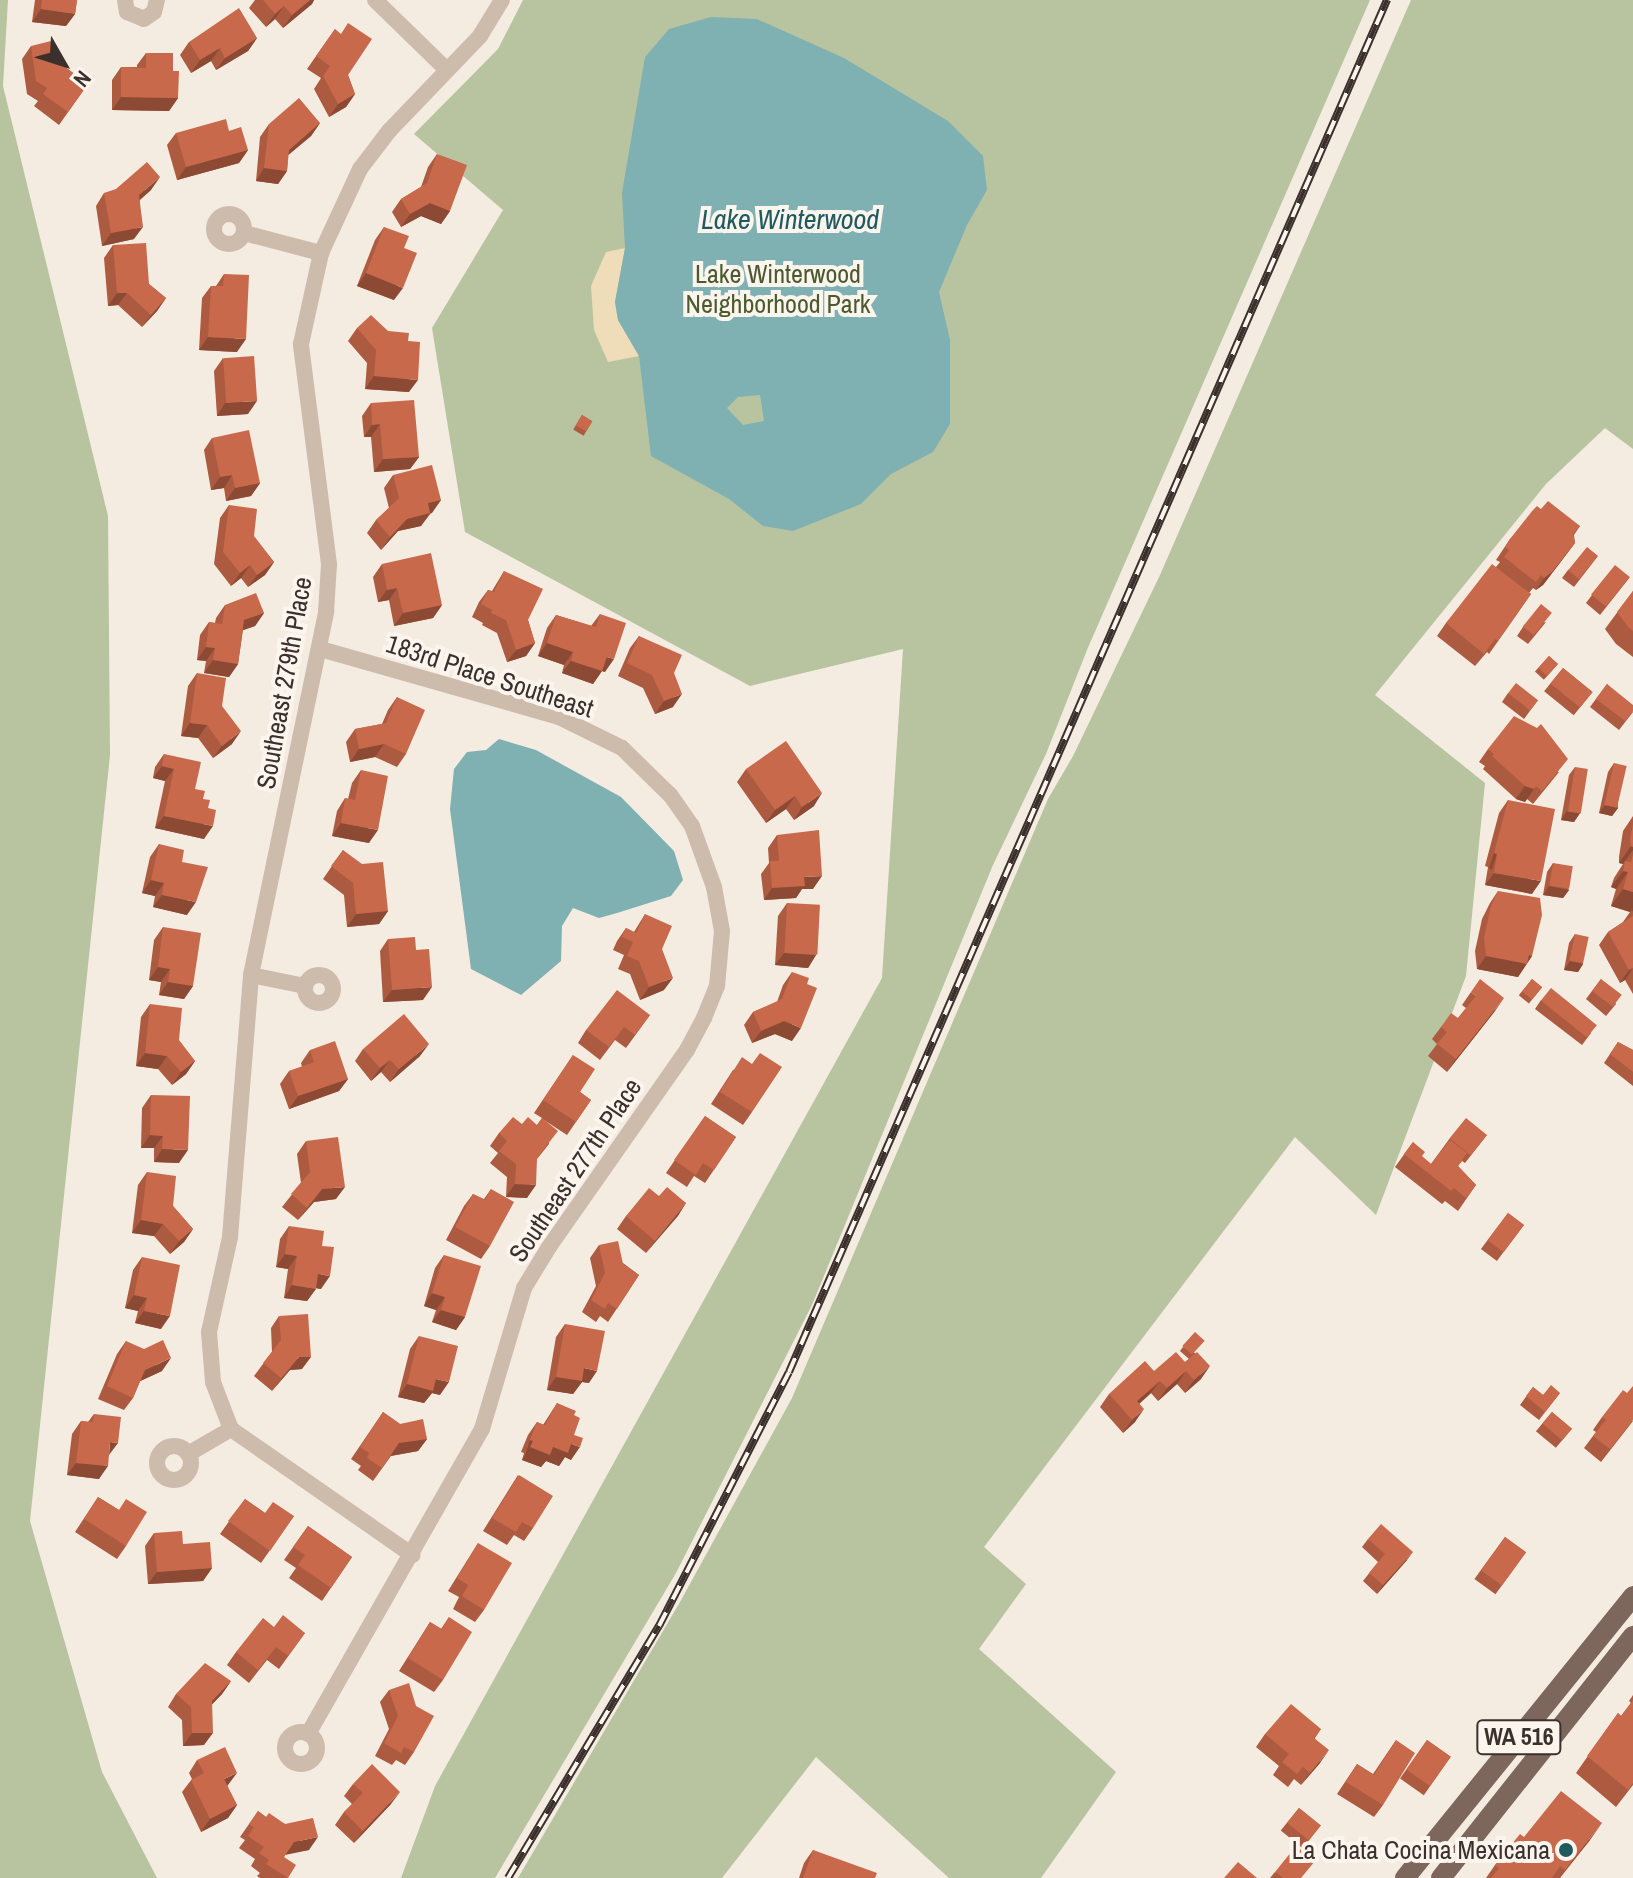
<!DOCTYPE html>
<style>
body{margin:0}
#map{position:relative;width:1633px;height:1878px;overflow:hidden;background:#f4ebe1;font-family:"Archivo Narrow",sans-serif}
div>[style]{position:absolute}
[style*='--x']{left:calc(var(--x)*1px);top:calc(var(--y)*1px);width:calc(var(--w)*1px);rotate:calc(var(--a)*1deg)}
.green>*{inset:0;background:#b8c4a0}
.sand>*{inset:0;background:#efdcb8}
.water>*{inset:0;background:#7fb0b2}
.minor>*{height:16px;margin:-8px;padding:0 8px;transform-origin:8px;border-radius:8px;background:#cdbbac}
.minor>.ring{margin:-8px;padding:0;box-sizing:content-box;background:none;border:16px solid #cdbbac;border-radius:50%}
.primary>*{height:20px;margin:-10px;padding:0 10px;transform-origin:10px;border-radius:10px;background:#7d675c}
.rail>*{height:8px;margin-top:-4px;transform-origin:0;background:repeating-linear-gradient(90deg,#fbf5ee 0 15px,#3b302b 0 30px);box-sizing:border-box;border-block:2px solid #3b302b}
.wall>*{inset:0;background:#ac5a40;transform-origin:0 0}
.shaded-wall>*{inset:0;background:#8c4a34;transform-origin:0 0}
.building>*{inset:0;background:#c8694b;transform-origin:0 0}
.dots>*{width:22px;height:22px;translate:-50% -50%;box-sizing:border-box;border:4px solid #fbf5ee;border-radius:50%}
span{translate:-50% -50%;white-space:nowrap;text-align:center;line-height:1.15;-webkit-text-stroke:8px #fbf5ee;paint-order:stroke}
.shield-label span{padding:2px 6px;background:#fbf5ee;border:2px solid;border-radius:6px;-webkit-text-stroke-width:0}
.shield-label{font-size:24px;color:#3b302b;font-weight:700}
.park-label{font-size:26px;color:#4a5a2e}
.street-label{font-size:26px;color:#3b302b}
.poi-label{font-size:26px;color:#3b302b}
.right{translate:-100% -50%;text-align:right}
.water-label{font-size:28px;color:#1f5a5e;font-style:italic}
.north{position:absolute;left:24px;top:24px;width:80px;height:80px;-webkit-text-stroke:6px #fbf5ee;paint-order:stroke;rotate:129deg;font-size:22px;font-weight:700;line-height:32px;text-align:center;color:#3b302b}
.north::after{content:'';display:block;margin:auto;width:28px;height:36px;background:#3b302b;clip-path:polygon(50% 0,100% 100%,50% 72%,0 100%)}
</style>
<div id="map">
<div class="green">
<i style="clip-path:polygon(0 0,8px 0,3px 86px,108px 516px,110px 755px,30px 1521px,102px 1772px,157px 1878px,0 1878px)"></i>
<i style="clip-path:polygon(523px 0,1370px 0,1087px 650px,1046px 754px,993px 865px,812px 1305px,676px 1573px,495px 1878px,401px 1878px,435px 1786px,882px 978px,903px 649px,750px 686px,465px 532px,432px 328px,503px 210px,414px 134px,498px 49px)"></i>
<i style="clip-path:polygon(1411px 0,1633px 0,1633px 449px,1605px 428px,1546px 484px,1375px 695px,1485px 783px,1466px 976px,1376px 1215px,1295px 1137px,984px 1547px,1026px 1584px,979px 1649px,1116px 1772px,1041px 1878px,949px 1878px,816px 1757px,722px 1878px,518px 1878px,680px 1602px,792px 1398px,1048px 799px,1073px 756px,1160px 575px)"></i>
</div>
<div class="sand">
<i style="clip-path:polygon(625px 248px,615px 302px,618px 320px,639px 356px,608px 362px,594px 330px,591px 286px,606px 252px)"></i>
</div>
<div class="water">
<i style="clip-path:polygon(evenodd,711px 17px,757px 19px,844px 58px,948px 121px,983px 156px,987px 190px,967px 225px,939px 292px,950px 340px,950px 424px,933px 452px,891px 474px,861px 504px,793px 531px,763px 526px,729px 499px,651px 456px,639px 356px,618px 320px,615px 302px,625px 248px,622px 193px,645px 57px,669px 29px,711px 17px,760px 395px,764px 421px,743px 425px,727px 408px,738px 397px,760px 395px)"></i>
<i style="clip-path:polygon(499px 739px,536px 750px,621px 797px,674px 851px,683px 880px,671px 896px,617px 913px,599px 918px,573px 908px,562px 926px,561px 961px,521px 995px,471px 969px,450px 809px,454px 769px,467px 752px,486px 750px)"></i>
</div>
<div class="minor">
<i style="--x:125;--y:0;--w:12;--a:81"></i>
<i style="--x:127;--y:12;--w:18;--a:22"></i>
<i style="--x:144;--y:19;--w:12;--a:-35"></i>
<i style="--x:154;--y:12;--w:12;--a:-76"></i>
<i style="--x:375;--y:0;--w:100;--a:44.2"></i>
<i class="ring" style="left:214px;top:214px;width:14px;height:14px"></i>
<i style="--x:244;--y:233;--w:80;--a:14.6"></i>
<i class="ring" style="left:305px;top:975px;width:12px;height:12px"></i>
<i style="--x:251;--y:975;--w:55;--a:11.5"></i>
<i style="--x:231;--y:1429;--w:50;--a:-111"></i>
<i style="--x:213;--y:1382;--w:50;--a:-94.6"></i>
<i style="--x:209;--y:1332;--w:97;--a:-77.5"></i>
<i style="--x:230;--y:1237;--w:263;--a:-85.4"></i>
<i style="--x:251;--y:975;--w:371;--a:-78.3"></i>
<i style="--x:326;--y:612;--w:48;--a:-86.4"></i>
<i style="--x:329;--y:564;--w:222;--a:-97.3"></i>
<i style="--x:301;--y:344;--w:93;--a:-77.6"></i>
<i style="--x:321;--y:253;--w:93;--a:-65.1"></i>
<i style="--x:360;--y:169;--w:48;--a:-52.7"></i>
<i style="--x:389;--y:131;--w:132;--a:-46.2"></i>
<i style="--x:480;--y:36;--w:42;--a:-58.6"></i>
<i style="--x:231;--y:1429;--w:221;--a:34.8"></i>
<i class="ring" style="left:157px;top:1446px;width:18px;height:18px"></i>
<i style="--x:188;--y:1454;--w:50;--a:-30.2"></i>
<i class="ring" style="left:285px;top:1732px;width:16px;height:16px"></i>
<i style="--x:308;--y:1734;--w:351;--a:-60.3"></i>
<i style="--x:482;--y:1429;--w:147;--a:-73.4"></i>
<i style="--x:524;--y:1288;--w:48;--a:-58.6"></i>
<i style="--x:549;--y:1247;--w:241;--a:-55"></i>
<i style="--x:687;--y:1050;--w:36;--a:-62"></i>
<i style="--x:704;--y:1018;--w:35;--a:-68"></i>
<i style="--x:717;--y:986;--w:55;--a:-84.8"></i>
<i style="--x:722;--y:931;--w:45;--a:-100.3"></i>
<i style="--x:714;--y:887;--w:65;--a:-109.8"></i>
<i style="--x:692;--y:826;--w:38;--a:-125"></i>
<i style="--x:670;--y:795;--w:67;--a:-135.6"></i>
<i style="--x:622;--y:748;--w:70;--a:-153.8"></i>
<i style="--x:559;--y:717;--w:248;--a:-164.1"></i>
</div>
<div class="primary">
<i style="--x:1405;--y:1878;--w:363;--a:-51"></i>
<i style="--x:1441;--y:1878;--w:309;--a:-51.6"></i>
</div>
<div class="rail">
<i style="--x:508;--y:1878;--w:294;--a:-59.1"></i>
<i style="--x:659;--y:1626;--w:285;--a:-62.9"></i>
<i style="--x:789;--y:1372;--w:1497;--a:-66.45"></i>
</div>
<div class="wall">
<i style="clip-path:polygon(35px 0,77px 0,75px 14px,66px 26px,32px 22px)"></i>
<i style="clip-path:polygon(255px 0,314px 0,312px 4px,283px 28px,275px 19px,266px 27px,249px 8px)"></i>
<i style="clip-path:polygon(335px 29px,348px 75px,355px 94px,346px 107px,329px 117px,314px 89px,321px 78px,307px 69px)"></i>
<i style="clip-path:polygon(257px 38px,248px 51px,216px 70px,211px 61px,191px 73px,180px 55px,189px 42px)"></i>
<i style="clip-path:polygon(31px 46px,57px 61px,88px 84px,59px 125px,34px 106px,38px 101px,27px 94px,22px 59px)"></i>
<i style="clip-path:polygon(146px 53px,173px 71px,178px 98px,169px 111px,112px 110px,112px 80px,121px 67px,137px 67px,137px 65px)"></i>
<i style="clip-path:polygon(320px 123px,311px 136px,288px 155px,287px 171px,278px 184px,256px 181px,260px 137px,269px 124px)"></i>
<i style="clip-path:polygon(229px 131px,248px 150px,239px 163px,177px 180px,167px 145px,176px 133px)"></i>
<i style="clip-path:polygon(437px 154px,450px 211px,441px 224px,421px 216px,401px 227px,392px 212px,401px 199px,421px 187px,428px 167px)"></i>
<i style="clip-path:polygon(151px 190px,140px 200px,134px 239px,102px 246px,96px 206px,104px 193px)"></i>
<i style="clip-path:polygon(384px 227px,404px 248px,394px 300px,357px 286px,375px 240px)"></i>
<i style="clip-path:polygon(113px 245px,149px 284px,166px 298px,157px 311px,142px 327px,118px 305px,108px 306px,104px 258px)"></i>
<i style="clip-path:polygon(224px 274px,237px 352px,199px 350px,202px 298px,211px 286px,216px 286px)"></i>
<i style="clip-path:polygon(357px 328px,388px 331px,408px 341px,409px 392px,365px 389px,367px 363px,348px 341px)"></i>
<i style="clip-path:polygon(223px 358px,248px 414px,217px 416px,214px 371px)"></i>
<i style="clip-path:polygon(371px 403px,419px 457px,410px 469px,374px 472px,371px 437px,364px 437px,362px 416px)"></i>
<i style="left:582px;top:415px;width:12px;height:17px;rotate:31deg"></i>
<i style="clip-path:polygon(212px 438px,260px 483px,251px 496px,226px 501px,224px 488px,211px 490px,204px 450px)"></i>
<i style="clip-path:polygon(393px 475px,441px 500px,421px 526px,398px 531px,381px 550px,367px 533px,376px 520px,389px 508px,384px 488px)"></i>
<i style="clip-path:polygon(229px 505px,274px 562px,265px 575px,248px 587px,241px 578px,231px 586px,214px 564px,220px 518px)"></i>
<i style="clip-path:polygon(1541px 509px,1580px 526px,1574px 535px,1575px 543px,1543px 585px,1536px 590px,1533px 588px,1529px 593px,1531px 594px,1489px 654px,1487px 652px,1475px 666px,1437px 636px,1446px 623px,1496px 567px,1500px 562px,1496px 560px,1510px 539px)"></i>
<i style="clip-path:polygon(1598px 556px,1574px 587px,1562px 578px,1568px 570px)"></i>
<i style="clip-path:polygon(382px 564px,442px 605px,433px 618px,394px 626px,389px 600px,378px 602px,373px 577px)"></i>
<i style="clip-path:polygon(504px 571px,528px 620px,535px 643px,526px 656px,507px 662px,497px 633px,482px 625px,483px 623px,472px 617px,479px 602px,488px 590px,492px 591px)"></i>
<i style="clip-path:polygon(1630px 577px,1600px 615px,1586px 603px,1592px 595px)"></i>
<i style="clip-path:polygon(1633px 591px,1633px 657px,1616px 644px,1605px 629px)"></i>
<i style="clip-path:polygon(225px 605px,264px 613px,255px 626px,243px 630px,238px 664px,229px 677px,204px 673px,206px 661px,197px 660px,200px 635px,209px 622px,215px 623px,216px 618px)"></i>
<i style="clip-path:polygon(600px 614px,605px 672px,602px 671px,593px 684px,562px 673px,564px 665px,538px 656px,547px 628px,556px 615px,591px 626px)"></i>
<i style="clip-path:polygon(1546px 622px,1528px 644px,1517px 636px,1523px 627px)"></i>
<i style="clip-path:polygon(639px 636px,674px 673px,673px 707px,655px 714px,643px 688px,618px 676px,630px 648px)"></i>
<i style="left:1549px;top:656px;width:12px;height:21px;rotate:42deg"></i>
<i style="left:1563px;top:668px;width:38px;height:30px;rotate:39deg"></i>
<i style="clip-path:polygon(197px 673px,222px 706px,232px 744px,213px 758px,198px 738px,181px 736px,188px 686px)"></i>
<i style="clip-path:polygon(1607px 684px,1633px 712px,1619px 730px,1590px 707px)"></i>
<i style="clip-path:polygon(1508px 693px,1538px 700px,1524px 719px,1502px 702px)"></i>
<i style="clip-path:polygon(397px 697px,406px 754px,397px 767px,375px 757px,350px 762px,346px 742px,355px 729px,382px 724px,388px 710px)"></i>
<i style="clip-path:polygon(1488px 749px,1559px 772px,1533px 804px,1527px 799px,1525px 802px,1516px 799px,1483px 769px,1485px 766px,1479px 762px)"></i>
<i style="clip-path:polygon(164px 754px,203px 799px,204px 839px,155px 828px,165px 781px,153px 778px,155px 767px)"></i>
<i style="clip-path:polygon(1614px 763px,1618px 808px,1612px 816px,1599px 813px,1608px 772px)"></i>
<i style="clip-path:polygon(1575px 767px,1580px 813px,1574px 822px,1561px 820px,1569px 775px)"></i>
<i style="clip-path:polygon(746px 769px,814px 806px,794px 820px,786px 809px,766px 823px,737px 782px)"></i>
<i style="clip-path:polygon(361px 770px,369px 843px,332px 836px,337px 811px,345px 798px,348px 799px,352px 783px)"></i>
<i style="clip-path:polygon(1508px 800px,1532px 894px,1485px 885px,1488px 867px,1485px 866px,1499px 813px)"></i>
<i style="clip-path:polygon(1633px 816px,1633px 994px,1625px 980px,1620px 983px,1599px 945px,1608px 932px,1623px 922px,1630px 912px,1611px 906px,1616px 889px,1611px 887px,1614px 878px,1623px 864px,1619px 863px,1619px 857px,1623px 831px)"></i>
<i style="clip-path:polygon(777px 835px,813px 889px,802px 889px,796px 898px,764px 900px,761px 874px,769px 863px,768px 848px)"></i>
<i style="clip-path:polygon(159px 844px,182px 862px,187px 915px,153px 907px,155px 896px,142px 893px,150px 857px)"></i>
<i style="clip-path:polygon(343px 850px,388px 911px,379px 924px,347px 927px,344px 895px,323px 879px)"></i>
<i style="clip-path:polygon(1553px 863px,1569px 890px,1563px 898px,1543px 895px,1547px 872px)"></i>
<i style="clip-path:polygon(1498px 891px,1532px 956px,1518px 977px,1477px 969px,1475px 951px,1482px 919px,1490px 903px)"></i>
<i style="clip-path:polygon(787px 903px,816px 955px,808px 968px,775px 965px,778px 916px)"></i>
<i style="clip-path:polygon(645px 914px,662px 949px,664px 990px,640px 1000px,630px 974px,618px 969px,624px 955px,613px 950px,617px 941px,626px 928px,634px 932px)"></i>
<i style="clip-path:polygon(163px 927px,193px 986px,184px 999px,159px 995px,161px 982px,149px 980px,154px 940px)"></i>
<i style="clip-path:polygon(1575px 934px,1583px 964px,1578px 972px,1564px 970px,1569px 943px)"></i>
<i style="clip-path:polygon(388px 939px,416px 950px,423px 1000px,383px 1002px,380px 951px)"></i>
<i style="clip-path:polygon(792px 972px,792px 1041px,775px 1034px,752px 1043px,744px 1025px,753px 1012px,777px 1002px,783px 985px)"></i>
<i style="left:1532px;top:979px;width:13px;height:21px;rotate:39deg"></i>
<i style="clip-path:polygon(1601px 979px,1616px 1004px,1606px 1016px,1586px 999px)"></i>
<i style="clip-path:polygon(1471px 992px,1495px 1011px,1447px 1072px,1428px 1056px,1437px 1044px,1432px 1039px,1441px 1027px,1458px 1018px,1466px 1008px,1462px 1005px)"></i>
<i style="clip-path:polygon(1541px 1000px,1591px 1033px,1582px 1045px,1535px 1009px)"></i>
<i style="clip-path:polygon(150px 1004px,195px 1061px,186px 1074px,172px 1085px,158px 1069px,136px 1066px,141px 1017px)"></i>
<i style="clip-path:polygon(650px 1015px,626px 1048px,615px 1040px,600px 1060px,578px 1043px,586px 1030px)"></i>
<i style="clip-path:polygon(1618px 1042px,1633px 1050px,1633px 1086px,1604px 1063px)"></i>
<i style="clip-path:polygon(363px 1049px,420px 1056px,390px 1082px,381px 1072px,371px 1081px,355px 1061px)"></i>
<i style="clip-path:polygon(310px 1050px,348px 1079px,339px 1091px,289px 1109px,280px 1084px,289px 1071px,302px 1067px,301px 1063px)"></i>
<i style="clip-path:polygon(573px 1055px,580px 1092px,591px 1100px,567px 1135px,544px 1120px,549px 1144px,537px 1159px,527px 1198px,506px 1197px,507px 1177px,490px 1163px,498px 1153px,490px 1146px,499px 1133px,522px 1124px,537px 1125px,542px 1118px,534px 1113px)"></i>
<i style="clip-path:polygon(752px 1064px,752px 1112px,743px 1125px,711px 1104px,733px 1070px)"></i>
<i style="clip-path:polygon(151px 1095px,179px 1163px,154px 1162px,154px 1148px,141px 1148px,142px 1108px)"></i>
<i style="clip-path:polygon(705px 1116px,736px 1137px,705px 1183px,694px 1176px,687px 1187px,666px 1173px)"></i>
<i style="clip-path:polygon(1487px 1135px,1465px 1163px,1462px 1161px,1458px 1166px,1476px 1185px,1458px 1211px,1445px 1201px,1442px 1204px,1395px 1167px,1413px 1142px,1422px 1157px,1431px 1164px,1450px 1138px)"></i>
<i style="clip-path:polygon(306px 1141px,336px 1199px,314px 1202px,298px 1220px,282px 1207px,301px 1183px,297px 1154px)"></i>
<i style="clip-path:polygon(147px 1172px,173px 1206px,193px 1229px,184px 1242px,170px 1254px,154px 1236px,132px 1233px,138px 1185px)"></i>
<i style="clip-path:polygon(491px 1189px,490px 1246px,481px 1259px,446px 1240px,464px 1206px,473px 1194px,484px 1199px)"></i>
<i style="clip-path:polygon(659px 1196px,686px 1203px,646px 1253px,617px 1229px,626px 1216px)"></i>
<i style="left:1508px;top:1213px;width:20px;height:45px;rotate:37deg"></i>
<i style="clip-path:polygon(289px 1226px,322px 1246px,321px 1289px,316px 1288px,307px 1301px,284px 1298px,288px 1269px,276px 1267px,280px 1239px)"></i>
<i style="clip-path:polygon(599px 1245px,639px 1275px,608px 1322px,600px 1316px,596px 1322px,582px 1312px,596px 1286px,590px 1258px)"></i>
<i style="clip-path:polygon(444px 1255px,465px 1317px,456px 1330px,432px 1322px,436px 1310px,424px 1306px,435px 1268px)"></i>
<i style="clip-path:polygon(142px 1257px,161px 1329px,135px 1323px,138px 1311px,125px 1308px,133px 1270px)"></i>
<i style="clip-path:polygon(279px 1316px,302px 1369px,290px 1370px,272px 1391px,254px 1376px,272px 1352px,271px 1328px)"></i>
<i style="clip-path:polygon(565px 1324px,589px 1383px,582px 1382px,573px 1394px,547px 1390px,556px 1337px)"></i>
<i style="clip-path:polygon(419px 1336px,440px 1395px,432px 1393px,424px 1403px,398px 1397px,410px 1349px)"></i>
<i style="clip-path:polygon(126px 1341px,162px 1371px,140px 1381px,133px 1398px,124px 1410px,98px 1399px,117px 1354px)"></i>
<i style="clip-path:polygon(1183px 1347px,1195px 1353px,1201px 1379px,1185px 1393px,1177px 1384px,1158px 1401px,1151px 1393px,1139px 1404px,1135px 1422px,1123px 1433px,1100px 1407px,1109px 1394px,1185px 1362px,1189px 1359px,1180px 1351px)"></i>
<i style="clip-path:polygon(1533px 1387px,1543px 1395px,1560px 1393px,1539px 1420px,1520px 1405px)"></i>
<i style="clip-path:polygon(557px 1403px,574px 1415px,574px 1435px,571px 1460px,565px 1457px,559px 1466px,546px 1461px,541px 1467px,522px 1460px,524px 1453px,521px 1452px,528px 1435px,537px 1422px,543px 1425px)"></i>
<i style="clip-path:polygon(383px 1412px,400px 1424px,427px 1439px,418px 1451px,391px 1456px,373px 1481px,358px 1470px,361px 1466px,351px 1459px)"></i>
<i style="left:1552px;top:1412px;width:26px;height:25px;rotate:40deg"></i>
<i style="clip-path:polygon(94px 1414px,109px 1455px,99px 1479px,67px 1475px,72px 1434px,81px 1421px,88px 1422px)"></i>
<i style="clip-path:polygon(1602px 1417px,1633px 1421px,1601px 1462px,1584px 1448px,1596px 1432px,1593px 1430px)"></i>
<i style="clip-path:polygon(518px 1475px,533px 1528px,524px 1541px,514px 1535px,507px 1545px,483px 1531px)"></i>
<i style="clip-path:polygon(98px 1497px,119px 1510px,126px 1546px,117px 1559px,75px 1532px)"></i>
<i style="clip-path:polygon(245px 1499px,265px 1513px,294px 1516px,261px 1563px,220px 1534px)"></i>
<i style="clip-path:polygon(308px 1526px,352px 1557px,322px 1601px,289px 1578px,296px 1568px,284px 1560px)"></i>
<i style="clip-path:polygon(154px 1533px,183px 1544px,212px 1568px,203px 1581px,148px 1584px,145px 1546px)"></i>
<i style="left:1505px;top:1537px;width:26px;height:52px;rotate:36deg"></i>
<i style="clip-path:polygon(1368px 1539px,1407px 1560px,1377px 1594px,1363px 1581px,1378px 1562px,1362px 1547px)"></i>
<i style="clip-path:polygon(478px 1543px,484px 1610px,475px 1622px,453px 1609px,459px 1597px,448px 1591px)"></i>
<i style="clip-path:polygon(449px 1617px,443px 1680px,434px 1692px,399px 1671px,430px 1622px,441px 1629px)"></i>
<i style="clip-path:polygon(274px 1627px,305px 1633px,279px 1669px,267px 1660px,249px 1683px,227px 1665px,236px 1652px)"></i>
<i style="clip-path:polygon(231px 1681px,222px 1694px,212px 1704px,204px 1745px,183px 1746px,182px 1720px,168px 1707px,176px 1694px)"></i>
<i style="clip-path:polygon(389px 1690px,416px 1706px,414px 1752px,405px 1765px,396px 1760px,392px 1765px,375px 1756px,389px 1729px,380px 1702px)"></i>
<i style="clip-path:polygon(1633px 1695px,1633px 1785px,1616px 1807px,1576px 1773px,1618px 1713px,1621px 1716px,1631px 1703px,1629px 1701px)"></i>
<i style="clip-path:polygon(1321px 1729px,1315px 1738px,1320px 1763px,1301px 1785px,1294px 1779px,1288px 1787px,1273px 1775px,1279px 1766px,1256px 1747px,1265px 1734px)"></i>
<i style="clip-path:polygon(1396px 1740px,1383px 1805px,1374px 1817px,1337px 1794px,1357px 1764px,1373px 1774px)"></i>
<i style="left:1427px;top:1740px;width:29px;height:47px;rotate:35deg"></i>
<i style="clip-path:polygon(197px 1760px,228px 1785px,227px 1786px,237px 1805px,228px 1818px,201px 1832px,182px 1792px,192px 1779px,189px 1773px)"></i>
<i style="clip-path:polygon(353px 1784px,391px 1804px,354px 1843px,335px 1825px,344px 1812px,352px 1804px,344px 1796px)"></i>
<i style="left:1299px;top:1808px;width:28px;height:29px;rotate:39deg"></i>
<i style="clip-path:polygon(258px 1811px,266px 1817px,285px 1824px,309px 1850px,285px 1854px,284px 1857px,288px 1878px,260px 1878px,257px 1876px,260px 1873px,251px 1866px,255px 1859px,239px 1848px,245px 1840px,240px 1837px)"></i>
<i style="clip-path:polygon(1524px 1837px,1590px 1840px,1560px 1878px,1486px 1878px,1495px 1865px)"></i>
<i style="clip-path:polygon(813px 1850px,875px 1878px,799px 1878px,804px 1863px)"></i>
<i style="clip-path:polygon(1275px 1872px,1302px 1878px,1270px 1878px)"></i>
</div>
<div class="shaded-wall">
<i style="clip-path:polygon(310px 0,314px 0,312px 4px,283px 28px,292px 15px)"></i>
<i style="clip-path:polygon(284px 6px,275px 19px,266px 27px,275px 14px)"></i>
<i style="clip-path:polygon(41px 9px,75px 14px,66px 26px,32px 22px)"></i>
<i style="clip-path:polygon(257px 38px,248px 51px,216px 70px,225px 58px)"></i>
<i style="clip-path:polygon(220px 48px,211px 61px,191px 73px,200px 60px)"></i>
<i style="clip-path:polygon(355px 94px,346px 107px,329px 117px,338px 104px)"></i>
<i style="clip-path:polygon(121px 97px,178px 98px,169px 111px,112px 110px)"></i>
<i style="clip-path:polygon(320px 123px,311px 136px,280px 162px,289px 150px)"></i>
<i style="clip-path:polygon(248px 150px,239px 163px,177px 180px,186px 167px)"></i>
<i style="clip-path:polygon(264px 168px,287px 171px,278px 184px,256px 181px)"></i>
<i style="clip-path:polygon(160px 177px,151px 190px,130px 208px,139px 195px)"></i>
<i style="clip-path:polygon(430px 203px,450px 211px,441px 224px,421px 216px,401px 227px,410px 214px)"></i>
<i style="clip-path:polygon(143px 227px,134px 239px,102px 246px,111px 233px)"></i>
<i style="clip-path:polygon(366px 273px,403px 288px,394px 300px,357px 286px)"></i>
<i style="clip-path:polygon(117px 293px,127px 293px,118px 305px,108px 306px)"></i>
<i style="clip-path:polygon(166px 298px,157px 311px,142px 327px,151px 315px)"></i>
<i style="clip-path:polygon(208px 337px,246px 339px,237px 352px,199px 350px)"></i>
<i style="clip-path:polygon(374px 376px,418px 380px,409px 392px,365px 389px)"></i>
<i style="clip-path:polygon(257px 401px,248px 414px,217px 416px,225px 403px)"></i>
<i style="clip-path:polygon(380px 424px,371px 437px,364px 437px,372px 425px)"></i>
<i style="clip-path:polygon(419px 457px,410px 469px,374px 472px,383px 459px)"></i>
<i style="clip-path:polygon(232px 475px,224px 488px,211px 490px,220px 477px)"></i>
<i style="clip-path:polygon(260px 483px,251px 496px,226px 501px,235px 488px)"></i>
<i style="clip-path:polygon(441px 500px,432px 513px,423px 515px,430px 513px,421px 526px,398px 531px,381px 550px,390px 537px,407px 519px,428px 503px)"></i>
<i style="clip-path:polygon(1575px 543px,1543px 585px,1536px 590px,1544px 578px)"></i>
<i style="clip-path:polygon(274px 562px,265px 575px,248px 587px,257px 575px)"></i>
<i style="clip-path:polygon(250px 565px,241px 578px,231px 586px,240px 573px)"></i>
<i style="clip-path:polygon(397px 588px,389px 600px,378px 602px,387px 590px)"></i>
<i style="clip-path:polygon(442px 605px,433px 618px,394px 626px,403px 613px)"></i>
<i style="clip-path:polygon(264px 613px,255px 626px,235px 633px,244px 620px)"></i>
<i style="clip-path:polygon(535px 643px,526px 656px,507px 662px,516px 650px)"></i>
<i style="clip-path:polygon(547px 643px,573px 652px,564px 665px,538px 656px)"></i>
<i style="clip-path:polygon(206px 647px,215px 648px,206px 661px,197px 660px)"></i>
<i style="clip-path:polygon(607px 657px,614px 659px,605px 672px,602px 671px,593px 684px,562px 673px,571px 661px)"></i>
<i style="clip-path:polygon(213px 660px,238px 664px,229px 677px,204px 673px)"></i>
<i style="clip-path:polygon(682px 694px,673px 707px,655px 714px,664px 701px)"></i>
<i style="clip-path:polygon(190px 723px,207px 725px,198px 738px,181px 736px)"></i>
<i style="clip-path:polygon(241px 731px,232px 744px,213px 758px,222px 746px)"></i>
<i style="clip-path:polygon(384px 744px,375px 757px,350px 762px,359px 749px)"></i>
<i style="clip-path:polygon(162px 766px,174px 769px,165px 781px,153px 778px)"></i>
<i style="clip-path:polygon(1525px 786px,1534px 789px,1525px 802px,1516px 799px)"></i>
<i style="clip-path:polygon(822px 793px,814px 806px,794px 820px,802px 807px)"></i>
<i style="clip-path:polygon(795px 796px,786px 809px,766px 823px,775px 810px)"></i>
<i style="clip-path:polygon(1605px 805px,1618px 808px,1612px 816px,1599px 813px)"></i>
<i style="clip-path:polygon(1567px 811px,1580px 813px,1574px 822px,1561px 820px)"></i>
<i style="clip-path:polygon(164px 816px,213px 826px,204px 839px,155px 828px)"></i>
<i style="clip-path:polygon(341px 823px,378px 830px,369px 843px,332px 836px)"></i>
<i style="clip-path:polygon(1631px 846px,1633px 847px,1633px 850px,1623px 864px,1619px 863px)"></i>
<i style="left:1494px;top:853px;width:3px;height:16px;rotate:18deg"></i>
<i style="clip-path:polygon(1623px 871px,1628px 872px,1616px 889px,1611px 887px)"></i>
<i style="clip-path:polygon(1494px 873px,1541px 881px,1532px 894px,1485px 885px)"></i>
<i style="clip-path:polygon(822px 876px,813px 889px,802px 889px,796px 898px,764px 900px,772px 888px,804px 877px)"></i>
<i style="clip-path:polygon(151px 880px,164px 883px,155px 896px,142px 893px)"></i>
<i style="clip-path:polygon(1549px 886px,1569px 890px,1563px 898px,1543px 895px)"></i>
<i style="clip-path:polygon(1623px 889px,1633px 892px,1633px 912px,1632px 910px,1630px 912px,1611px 906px)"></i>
<i style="clip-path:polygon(162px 895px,196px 902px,187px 915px,153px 907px)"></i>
<i style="clip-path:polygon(388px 911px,379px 924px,347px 927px,356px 914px)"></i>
<i style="clip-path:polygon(784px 953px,816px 955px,808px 968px,775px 965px)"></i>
<i style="clip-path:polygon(1529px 955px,1532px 956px,1518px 977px,1477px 969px,1486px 956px)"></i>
<i style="clip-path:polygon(1570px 961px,1583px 964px,1578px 972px,1564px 970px)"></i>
<i style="clip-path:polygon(158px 967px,170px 969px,161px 982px,149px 980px)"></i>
<i style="clip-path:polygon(1633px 968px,1625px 980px,1620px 983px,1629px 970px)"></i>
<i style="clip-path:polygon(673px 978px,664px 990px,640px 1000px,649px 987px)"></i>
<i style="clip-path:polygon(168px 982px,193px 986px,184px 999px,159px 995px)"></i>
<i style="clip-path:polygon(432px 987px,423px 1000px,383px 1002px,392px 990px)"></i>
<i style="clip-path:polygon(1504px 998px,1495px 1011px,1447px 1072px,1456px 1059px)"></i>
<i style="clip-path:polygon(784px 1021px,801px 1028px,792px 1041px,775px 1034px,752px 1043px,761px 1031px)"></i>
<i style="clip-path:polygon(429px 1044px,420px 1056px,390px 1082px,399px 1069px)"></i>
<i style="clip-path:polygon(145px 1053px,167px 1056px,158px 1069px,136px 1066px)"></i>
<i style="clip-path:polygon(390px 1060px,381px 1072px,371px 1081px,380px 1068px)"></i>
<i style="clip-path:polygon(195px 1061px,186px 1074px,172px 1085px,181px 1072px)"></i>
<i style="clip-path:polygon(348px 1079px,339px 1091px,289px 1109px,298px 1096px)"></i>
<i style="clip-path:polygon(150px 1135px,163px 1136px,154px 1148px,141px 1148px)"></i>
<i style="clip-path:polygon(162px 1149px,188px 1150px,179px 1163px,154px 1162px)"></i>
<i style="clip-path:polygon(515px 1184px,536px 1185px,527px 1198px,506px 1197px)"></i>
<i style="clip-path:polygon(345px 1187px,336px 1199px,314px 1202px,298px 1220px,322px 1189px)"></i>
<i style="clip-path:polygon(686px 1203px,678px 1216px,646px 1253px,655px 1241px)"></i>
<i style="clip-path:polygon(141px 1220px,163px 1224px,154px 1236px,132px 1233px)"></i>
<i style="clip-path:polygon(193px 1229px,184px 1242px,170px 1254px,179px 1241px)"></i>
<i style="clip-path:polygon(285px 1254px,297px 1256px,288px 1269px,276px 1267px)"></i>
<i style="clip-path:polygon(318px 1274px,330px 1276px,321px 1289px,309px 1287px)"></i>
<i style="clip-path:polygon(292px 1285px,316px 1289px,307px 1301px,284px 1298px)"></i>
<i style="clip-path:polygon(432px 1293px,445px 1297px,436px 1310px,424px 1306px)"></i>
<i style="clip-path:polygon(134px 1295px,147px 1298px,138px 1311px,125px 1308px)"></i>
<i style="clip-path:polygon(441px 1310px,465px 1317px,456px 1330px,432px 1322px)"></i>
<i style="clip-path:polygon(144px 1311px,170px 1316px,161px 1329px,135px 1323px)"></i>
<i style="clip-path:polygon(299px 1357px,311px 1357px,302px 1369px,290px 1370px,272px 1391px)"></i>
<i style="clip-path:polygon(171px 1358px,162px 1371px,136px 1383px,145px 1370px)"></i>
<i style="clip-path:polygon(1210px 1366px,1201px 1379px,1185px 1393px,1194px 1380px)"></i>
<i style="clip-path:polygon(584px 1368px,597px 1371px,589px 1383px,582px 1382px,573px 1394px,547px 1390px,556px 1377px)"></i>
<i style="clip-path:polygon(1186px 1371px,1177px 1384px,1158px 1401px,1167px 1388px)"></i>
<i style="clip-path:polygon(436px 1379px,449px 1382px,440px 1395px,432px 1393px,424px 1403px,398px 1397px,407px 1384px)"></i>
<i style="clip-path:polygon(1160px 1381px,1151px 1393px,1128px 1414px,1137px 1401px)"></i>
<i style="clip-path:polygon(1144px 1409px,1135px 1422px,1123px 1433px,1132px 1420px)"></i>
<i style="clip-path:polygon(427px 1439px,418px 1451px,390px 1456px,399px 1443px)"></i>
<i style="left:530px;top:1440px;width:3px;height:15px;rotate:18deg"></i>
<i style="clip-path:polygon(110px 1442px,118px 1443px,109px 1455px)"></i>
<i style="clip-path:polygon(571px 1444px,580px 1447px,571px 1460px,565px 1457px,559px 1466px,546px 1461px,541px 1467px,522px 1460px,530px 1447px,553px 1447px)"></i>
<i style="clip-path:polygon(76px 1463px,108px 1466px,99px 1479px,67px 1475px)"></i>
<i style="clip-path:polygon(1413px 1552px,1407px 1560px,1377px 1594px,1383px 1585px)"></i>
<i style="clip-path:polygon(212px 1568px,203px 1581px,148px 1584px,157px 1572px)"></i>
<i style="clip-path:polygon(231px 1681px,222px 1694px,203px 1714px,212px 1701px)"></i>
<i style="clip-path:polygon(192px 1733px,213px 1733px,204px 1745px,183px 1746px)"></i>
<i style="clip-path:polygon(1329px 1750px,1320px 1763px,1301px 1785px,1310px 1773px)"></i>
<i style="clip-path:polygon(237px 1773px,228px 1785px,215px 1792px,224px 1779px)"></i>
<i style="clip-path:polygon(400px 1792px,391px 1804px,354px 1843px,363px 1831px)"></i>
<i style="clip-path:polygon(237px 1805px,228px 1818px,201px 1832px,210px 1819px)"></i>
<i style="clip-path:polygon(1602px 1823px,1590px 1840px,1559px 1878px,1565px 1870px)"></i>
<i style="clip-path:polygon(318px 1837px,309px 1850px,285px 1855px,294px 1842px)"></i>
</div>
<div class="building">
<i style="clip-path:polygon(42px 0,77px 0,75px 14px,41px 9px)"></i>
<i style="clip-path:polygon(263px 0,310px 0,292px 15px,284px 6px,275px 14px)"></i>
<i style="clip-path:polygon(239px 8px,257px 38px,225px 58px,220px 48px,200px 60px,189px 42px)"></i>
<i style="clip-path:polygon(348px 23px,372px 39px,348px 75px,355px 94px,338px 104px,323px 76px,330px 66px,316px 56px,335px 29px,341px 34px)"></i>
<i style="clip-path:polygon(51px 41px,57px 61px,88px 84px,68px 112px,43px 94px,47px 88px,36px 81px,31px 46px)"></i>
<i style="clip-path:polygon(146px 53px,173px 53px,173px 71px,179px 71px,178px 98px,121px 97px,121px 67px,146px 68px)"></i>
<i style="clip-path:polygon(299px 98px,320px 123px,289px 150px,287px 171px,264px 168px,269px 124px)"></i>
<i style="clip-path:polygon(226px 119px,229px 131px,241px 127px,248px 150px,186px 167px,176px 133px)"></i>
<i style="clip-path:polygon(437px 154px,467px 165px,450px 211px,430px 203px,410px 214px,401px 199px,427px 183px)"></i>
<i style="clip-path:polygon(147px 162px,160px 177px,139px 195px,143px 227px,111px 233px,104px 193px,116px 189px)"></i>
<i style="clip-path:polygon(384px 227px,409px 236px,404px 248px,417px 253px,403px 288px,366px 273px)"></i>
<i style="clip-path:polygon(146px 243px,149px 284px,166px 298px,151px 315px,127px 293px,117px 293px,113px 245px)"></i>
<i style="clip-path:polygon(224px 274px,249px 275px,246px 339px,208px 337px,211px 286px,223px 286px)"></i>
<i style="clip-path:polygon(371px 315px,388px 331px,409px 333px,408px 341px,420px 342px,418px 380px,374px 376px,376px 350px,357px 328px)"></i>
<i style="left:254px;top:356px;width:45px;height:31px;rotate:86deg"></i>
<i style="clip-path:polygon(414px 400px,419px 457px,383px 459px,380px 424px,372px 425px,371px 403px)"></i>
<i style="left:582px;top:415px;width:12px;height:12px;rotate:31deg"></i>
<i style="clip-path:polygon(249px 430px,260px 483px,235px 488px,232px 475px,220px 477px,212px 438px)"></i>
<i style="clip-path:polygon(432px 465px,441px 500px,428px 503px,430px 513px,407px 519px,390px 537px,376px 520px,399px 498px,393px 475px)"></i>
<i style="clip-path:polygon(1548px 501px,1580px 526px,1573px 534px,1575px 543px,1552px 572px,1544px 578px,1541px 575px,1536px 582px,1504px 557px,1509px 550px,1505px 547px,1510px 539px,1533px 510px,1537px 506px,1541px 509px)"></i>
<i style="clip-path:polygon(229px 505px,257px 509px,254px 536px,274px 562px,257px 575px,250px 565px,240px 573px,223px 552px)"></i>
<i style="left:1587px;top:547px;width:14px;height:30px;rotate:39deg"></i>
<i style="clip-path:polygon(431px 553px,442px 605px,403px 613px,397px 588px,387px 590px,382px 564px)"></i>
<i style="clip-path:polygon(1492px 564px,1531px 594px,1498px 641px,1495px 639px,1484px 654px,1446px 623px)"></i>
<i style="left:1615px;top:565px;width:19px;height:38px;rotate:39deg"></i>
<i style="clip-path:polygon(504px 571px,543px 589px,528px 620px,535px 643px,516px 650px,506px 620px,491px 613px,492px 610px,481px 604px,488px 590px,494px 592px)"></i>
<i style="clip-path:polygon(1633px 591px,1633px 631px,1628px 627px,1617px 612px)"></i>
<i style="clip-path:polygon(256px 593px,264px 613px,244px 620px,238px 664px,213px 660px,215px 648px,206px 647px,209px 622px,222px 624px,225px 605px)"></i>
<i style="left:1541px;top:604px;width:14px;height:29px;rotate:39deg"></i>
<i style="clip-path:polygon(600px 614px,626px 623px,614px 659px,607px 657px,602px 671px,571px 661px,573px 652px,547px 643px,556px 615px,596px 627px)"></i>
<i style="clip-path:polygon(639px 636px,682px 655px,674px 673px,682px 694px,664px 701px,652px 675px,627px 663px)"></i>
<i style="left:1549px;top:656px;width:12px;height:16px;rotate:42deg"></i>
<i style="left:1563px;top:668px;width:38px;height:20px;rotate:39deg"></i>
<i style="clip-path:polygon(197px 673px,226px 678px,222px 706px,241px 731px,222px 746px,207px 725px,190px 723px)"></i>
<i style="left:1516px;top:683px;width:28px;height:13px;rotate:38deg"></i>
<i style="clip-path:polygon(1607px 684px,1633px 705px,1633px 711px,1625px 721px,1596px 699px)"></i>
<i style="clip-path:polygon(397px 697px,425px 710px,406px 754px,384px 744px,359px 749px,355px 729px,386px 723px)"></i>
<i style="clip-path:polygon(1514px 716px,1537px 728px,1541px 724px,1568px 759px,1542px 791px,1536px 786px,1534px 789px,1525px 786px,1492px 756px,1494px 754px,1488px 749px)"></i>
<i style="clip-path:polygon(786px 741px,822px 793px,802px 807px,795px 796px,775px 810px,746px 769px)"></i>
<i style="clip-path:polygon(164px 754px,201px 762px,195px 789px,205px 791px,203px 799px,210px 800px,208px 808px,216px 810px,213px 826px,164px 816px,174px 769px,162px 766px)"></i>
<i style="left:1614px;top:763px;width:13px;height:43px;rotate:13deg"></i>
<i style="left:1575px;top:767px;width:13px;height:45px;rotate:9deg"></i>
<i style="clip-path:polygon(361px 770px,388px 776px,378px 830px,341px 823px,345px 798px,355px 800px)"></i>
<i style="clip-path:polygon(1508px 800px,1555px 809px,1541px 881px,1494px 873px,1497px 854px,1494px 853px)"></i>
<i style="clip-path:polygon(1633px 824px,1633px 847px,1631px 846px,1630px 840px)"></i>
<i style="clip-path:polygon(819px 830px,822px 876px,804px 877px,805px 886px,772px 888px,770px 861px,779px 861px,777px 835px)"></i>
<i style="clip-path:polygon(159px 844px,184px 850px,182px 862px,208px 867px,196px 902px,162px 895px,164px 883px,151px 880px)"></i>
<i style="clip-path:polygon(343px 850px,362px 864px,383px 862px,388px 911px,356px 914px,353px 883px,331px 866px)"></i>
<i style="clip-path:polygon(1633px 854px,1633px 892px,1623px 889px,1628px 872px,1623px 871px,1625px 861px,1631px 862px)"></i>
<i style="left:1553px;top:863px;width:20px;height:23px;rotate:9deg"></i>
<i style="clip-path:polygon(1498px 891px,1540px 898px,1542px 915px,1532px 956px,1529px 955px,1527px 964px,1486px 956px,1484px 938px,1491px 906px)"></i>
<i style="left:787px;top:903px;width:33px;height:50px;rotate:3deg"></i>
<i style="clip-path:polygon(645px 914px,672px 926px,662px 949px,673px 978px,649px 987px,639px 961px,627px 956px,633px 942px,622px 937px,626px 928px,636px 933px)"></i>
<i style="clip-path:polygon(1633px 916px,1633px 968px,1629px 970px,1608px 932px)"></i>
<i style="clip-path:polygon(163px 927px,201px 933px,193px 986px,168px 982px,170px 969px,158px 967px)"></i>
<i style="left:1575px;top:934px;width:14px;height:27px;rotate:12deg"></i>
<i style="clip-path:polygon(415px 937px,416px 950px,429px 949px,432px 987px,392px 990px,388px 939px)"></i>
<i style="clip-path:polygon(792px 972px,809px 978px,807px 984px,817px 988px,801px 1028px,784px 1021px,761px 1031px,753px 1012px,782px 999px)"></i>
<i style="clip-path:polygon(1480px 979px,1504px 998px,1456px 1059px,1437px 1044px,1447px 1032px,1441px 1027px,1451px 1013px,1458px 1018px,1476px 996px,1471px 992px)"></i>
<i style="left:1532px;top:979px;width:13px;height:16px;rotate:39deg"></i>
<i style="left:1601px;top:979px;width:26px;height:15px;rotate:37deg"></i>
<i style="left:1551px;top:988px;width:59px;height:16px;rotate:39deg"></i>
<i style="clip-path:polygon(617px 990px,650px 1015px,635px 1035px,624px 1027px,609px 1047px,586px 1030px)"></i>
<i style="clip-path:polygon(150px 1004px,182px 1008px,179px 1040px,195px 1061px,181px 1072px,167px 1056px,145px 1053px)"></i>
<i style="clip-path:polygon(404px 1014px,429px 1044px,399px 1069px,390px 1060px,380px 1068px,363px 1049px)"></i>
<i style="clip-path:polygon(335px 1041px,348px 1079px,298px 1096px,289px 1071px,314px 1062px,310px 1050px)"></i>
<i style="clip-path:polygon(1618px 1042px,1633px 1050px,1633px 1072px,1610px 1054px)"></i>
<i style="clip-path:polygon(760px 1053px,782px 1067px,752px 1112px,720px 1092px,742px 1057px,752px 1064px)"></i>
<i style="clip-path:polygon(573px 1055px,595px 1069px,580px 1092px,591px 1100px,576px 1122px,543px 1100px)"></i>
<i style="clip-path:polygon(151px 1095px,190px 1096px,188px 1150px,162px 1149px,163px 1136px,150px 1135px)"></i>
<i style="clip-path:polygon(705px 1116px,736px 1137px,714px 1170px,703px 1163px,696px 1175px,674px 1160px)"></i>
<i style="clip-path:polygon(513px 1117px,522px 1124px,528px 1117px,537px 1125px,542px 1118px,558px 1131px,537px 1158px,536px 1185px,515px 1184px,516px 1164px,499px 1151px,507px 1141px,499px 1133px)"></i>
<i style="left:1466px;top:1118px;width:27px;height:26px;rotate:39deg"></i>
<i style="clip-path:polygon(338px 1137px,345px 1187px,322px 1189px,307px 1208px,291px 1194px,310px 1172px,306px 1141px)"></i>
<i style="clip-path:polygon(1450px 1140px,1467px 1153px,1458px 1166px,1476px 1185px,1466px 1198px,1454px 1188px,1451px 1191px,1404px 1154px,1413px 1142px,1425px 1152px,1422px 1156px,1431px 1164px)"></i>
<i style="clip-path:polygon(147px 1172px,176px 1176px,173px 1206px,193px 1229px,179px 1241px,163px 1224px,141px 1220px)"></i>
<i style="clip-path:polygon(667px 1187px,686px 1203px,655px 1241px,626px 1216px,649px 1188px,659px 1196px)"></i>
<i style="clip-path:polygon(491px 1189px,514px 1202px,490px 1246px,455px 1227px,473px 1194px,485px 1200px)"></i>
<i style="left:1508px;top:1213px;width:20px;height:34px;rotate:37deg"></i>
<i style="clip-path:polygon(289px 1226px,324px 1231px,322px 1246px,334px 1247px,330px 1276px,318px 1274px,316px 1289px,292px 1285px,297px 1256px,285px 1254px)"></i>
<i style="clip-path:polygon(618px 1241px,623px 1264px,639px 1275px,617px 1309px,608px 1303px,605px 1309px,591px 1300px,605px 1273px,599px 1245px)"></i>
<i style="clip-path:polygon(444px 1255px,481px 1266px,465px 1317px,441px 1310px,445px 1297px,432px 1293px)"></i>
<i style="clip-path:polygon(142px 1257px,180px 1265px,170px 1316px,144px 1311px,147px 1298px,134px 1295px)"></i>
<i style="clip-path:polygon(308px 1314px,311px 1357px,299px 1357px,281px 1378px,263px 1363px,281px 1340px,279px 1316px)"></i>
<i style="clip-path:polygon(565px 1324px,605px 1331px,597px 1371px,584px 1368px,582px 1381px,556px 1377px)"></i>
<i style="left:1195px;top:1332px;width:13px;height:19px;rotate:42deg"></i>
<i style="clip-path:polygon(419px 1336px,458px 1346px,449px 1382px,436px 1379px,433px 1391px,407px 1384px)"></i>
<i style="clip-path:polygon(163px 1340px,171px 1358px,145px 1370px,133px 1398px,107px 1386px,126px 1341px,144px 1349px)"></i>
<i style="clip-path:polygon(1176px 1352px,1185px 1362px,1197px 1352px,1210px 1366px,1194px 1380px,1186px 1371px,1167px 1388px,1160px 1381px,1137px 1401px,1144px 1409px,1132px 1420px,1109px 1394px,1145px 1361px,1154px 1371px)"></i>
<i style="clip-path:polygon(1551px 1385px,1560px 1393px,1545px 1412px,1526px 1396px,1533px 1387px,1543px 1395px)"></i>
<i style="clip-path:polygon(1633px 1386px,1633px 1420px,1610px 1449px,1593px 1436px,1606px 1420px,1602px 1417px,1623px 1390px,1627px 1393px)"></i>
<i style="clip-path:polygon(557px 1403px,576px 1411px,574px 1415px,580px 1418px,574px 1435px,583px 1438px,580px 1447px,571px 1444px,568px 1453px,553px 1447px,550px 1455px,530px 1447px,533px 1441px,530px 1440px,537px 1422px,545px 1425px)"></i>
<i style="clip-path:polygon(383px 1412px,400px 1424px,423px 1419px,427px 1439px,399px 1443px,382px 1468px,367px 1458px,369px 1453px,360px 1447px)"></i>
<i style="left:1552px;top:1412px;width:26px;height:15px;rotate:40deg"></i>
<i style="clip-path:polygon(94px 1414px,121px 1417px,118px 1443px,110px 1442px,108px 1466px,76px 1463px,81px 1421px,93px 1422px)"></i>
<i style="clip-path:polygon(519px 1475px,553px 1496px,533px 1528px,522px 1522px,516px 1532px,492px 1518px)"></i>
<i style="clip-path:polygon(98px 1497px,119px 1510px,126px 1499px,147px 1512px,126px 1546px,84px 1519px)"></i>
<i style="clip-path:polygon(245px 1499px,265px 1513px,273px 1502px,294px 1516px,270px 1551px,228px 1521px)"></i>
<i style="clip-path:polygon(1381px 1524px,1413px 1552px,1383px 1585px,1369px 1573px,1385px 1554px,1368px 1539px)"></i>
<i style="clip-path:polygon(308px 1526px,352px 1557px,331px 1588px,298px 1565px,305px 1555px,293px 1547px)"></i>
<i style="clip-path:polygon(182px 1531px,183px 1544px,210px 1542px,212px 1568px,157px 1572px,154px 1533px)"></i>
<i style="left:1505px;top:1537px;width:26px;height:41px;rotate:36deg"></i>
<i style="clip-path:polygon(478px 1543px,512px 1563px,484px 1610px,462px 1596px,468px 1585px,457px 1578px)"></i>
<i style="clip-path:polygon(283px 1615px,305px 1633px,288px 1656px,276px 1647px,258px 1670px,236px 1652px,263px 1618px,274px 1627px)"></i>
<i style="clip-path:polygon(449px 1617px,472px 1632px,443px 1680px,408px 1658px,430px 1622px,442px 1629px)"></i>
<i style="clip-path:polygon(205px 1663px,231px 1681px,212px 1701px,213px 1733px,192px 1733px,191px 1707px,176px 1694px)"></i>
<i style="clip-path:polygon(409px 1683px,416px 1706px,434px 1716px,414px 1752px,404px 1747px,401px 1753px,384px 1743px,398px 1716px,389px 1690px)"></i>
<i style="clip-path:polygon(1633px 1700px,1633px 1783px,1628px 1790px,1587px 1756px,1618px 1713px,1621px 1716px)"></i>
<i style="clip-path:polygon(1291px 1704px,1321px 1729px,1314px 1738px,1329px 1750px,1310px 1773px,1303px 1767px,1297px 1774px,1282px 1762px,1289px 1754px,1265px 1734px)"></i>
<i style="clip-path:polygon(1396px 1740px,1415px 1753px,1383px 1805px,1346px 1782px,1357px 1764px,1374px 1775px)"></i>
<i style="left:1427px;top:1740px;width:29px;height:36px;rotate:35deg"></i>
<i style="clip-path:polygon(225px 1747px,237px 1773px,224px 1779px,237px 1805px,210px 1819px,191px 1780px,204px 1773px,197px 1760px)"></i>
<i style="clip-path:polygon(372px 1764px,400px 1792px,363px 1831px,344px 1812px,363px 1793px,353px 1784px)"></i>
<i style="clip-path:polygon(1561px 1791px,1602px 1823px,1565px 1870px,1560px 1866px,1552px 1878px,1491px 1878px,1499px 1868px,1495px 1865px,1520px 1834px,1524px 1837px)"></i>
<i style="left:1299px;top:1808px;width:28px;height:19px;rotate:39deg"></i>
<i style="clip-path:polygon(258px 1811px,266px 1817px,269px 1813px,285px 1824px,313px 1818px,318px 1837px,294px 1842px,284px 1857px,296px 1865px,288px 1878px,266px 1864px,269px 1860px,259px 1853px,264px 1847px,248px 1836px,254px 1827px,249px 1824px)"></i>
<i style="clip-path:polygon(1296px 1846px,1315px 1861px,1301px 1878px,1283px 1878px,1275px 1872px)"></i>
<i style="clip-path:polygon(813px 1850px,877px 1873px,875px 1878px,803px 1878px)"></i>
<i style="clip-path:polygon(1238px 1862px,1257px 1878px,1224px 1878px)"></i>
</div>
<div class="dots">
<i style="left:1566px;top:1850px;background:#1f5a5e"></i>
</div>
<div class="shield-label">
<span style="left:1519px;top:1737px">WA 516</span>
</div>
<div class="park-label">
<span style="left:778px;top:289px">Lake Winterwood<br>Neighborhood Park</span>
</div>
<div class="street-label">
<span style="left:490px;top:676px;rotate:18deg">183rd Place Southeast</span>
<span style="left:284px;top:683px;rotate:-80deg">Southeast 279th Place</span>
<span style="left:575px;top:1170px;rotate:-56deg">Southeast 277th Place</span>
</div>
<div class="poi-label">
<span class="right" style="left:1550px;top:1850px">La Chata Cocina Mexicana</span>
</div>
<div class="water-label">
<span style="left:790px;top:219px">Lake Winterwood</span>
</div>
<div class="north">N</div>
</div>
